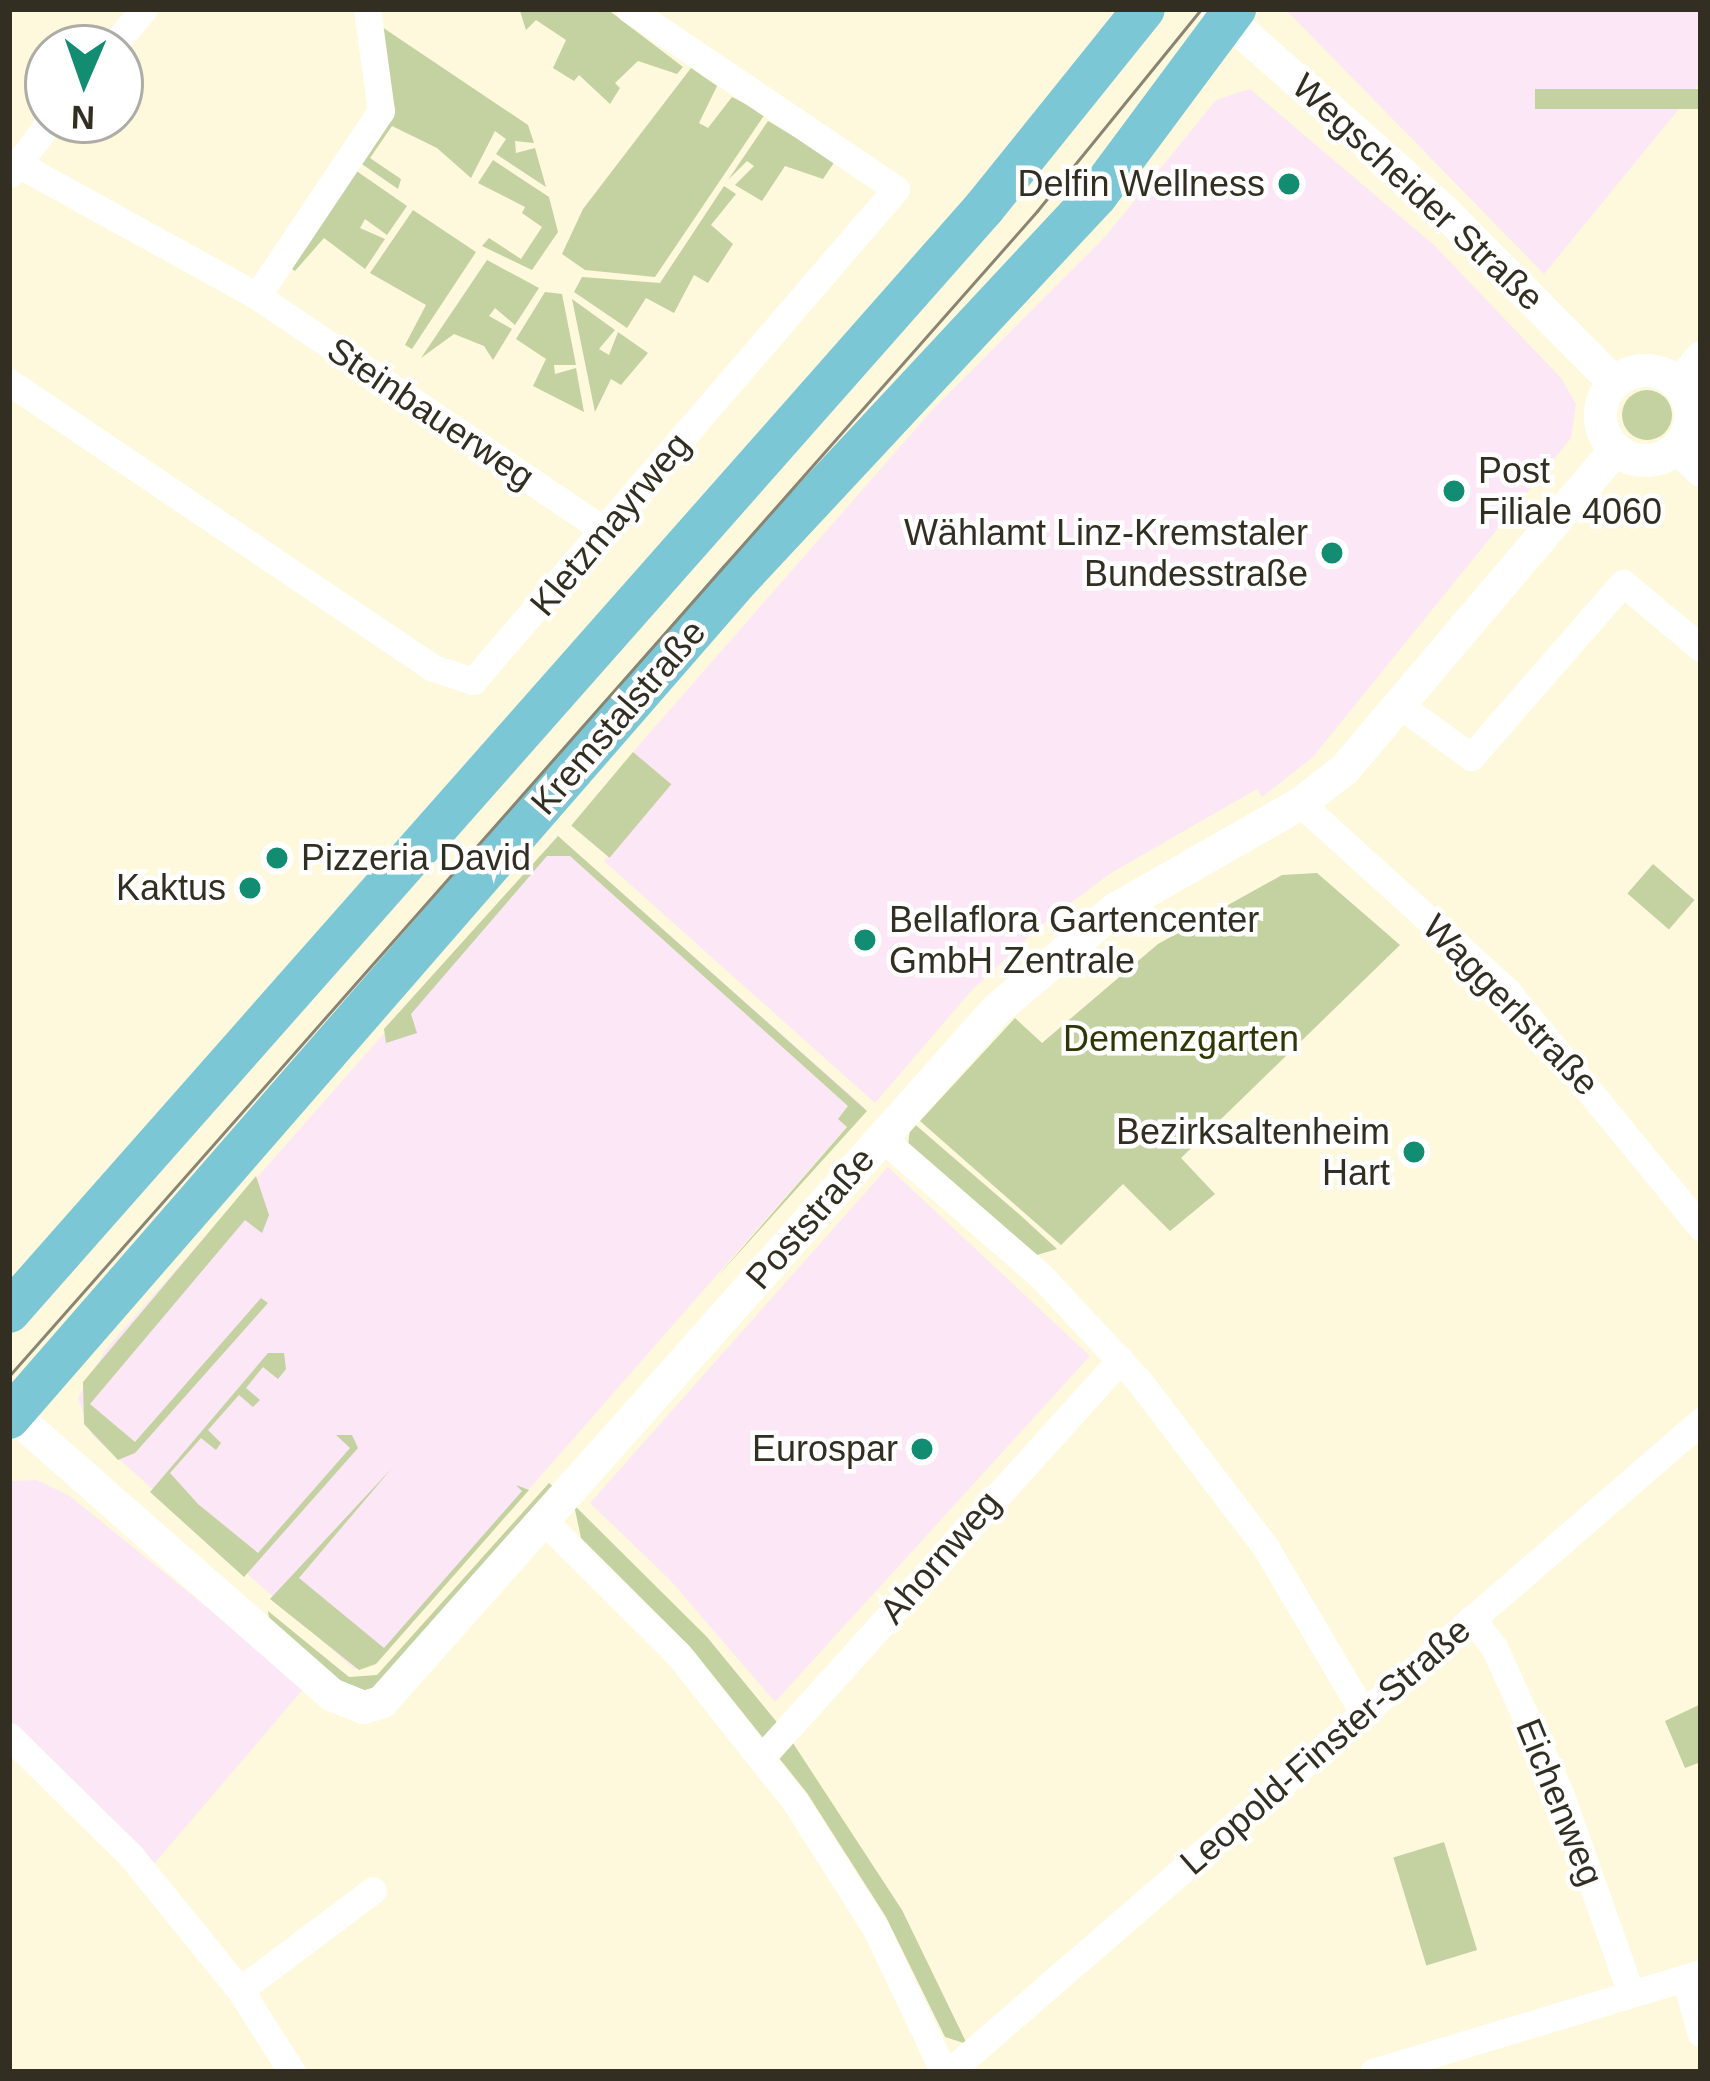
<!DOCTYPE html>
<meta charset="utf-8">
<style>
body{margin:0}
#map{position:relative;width:1710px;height:2081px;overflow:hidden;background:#fef9dd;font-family:Arial,sans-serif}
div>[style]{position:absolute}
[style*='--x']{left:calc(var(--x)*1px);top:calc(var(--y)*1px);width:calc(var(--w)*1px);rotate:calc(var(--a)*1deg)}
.commercial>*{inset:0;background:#fce7f6}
.green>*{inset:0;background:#c4d1a1;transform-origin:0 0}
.round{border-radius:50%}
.minor>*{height:27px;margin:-13.5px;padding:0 13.5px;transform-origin:13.5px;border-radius:13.5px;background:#fff}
.tertiary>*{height:33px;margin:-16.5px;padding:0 16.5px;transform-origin:16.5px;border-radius:16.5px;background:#fff}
.tertiary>.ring{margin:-16.5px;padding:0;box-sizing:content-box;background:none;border:33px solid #fff;border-radius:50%}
.primary>*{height:42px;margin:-21px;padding:0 21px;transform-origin:21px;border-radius:21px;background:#7cc7d5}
.tram>*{height:3px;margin:-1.5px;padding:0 1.5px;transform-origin:1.5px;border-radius:1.5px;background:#898572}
.dots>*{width:33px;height:33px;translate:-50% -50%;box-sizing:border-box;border:6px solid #fff;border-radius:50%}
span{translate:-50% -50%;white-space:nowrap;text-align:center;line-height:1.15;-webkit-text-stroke:9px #fff;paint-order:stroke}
.poi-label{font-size:36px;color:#322f22}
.right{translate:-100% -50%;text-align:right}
.left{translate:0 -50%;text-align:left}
.street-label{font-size:36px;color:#322f22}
.park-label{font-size:36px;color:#2e3705}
.frame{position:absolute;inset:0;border:12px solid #322f22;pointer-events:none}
.north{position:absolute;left:24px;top:24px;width:120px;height:120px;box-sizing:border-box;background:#fff;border:3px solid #adaca7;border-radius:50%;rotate:182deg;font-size:33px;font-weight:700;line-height:48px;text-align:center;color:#322f22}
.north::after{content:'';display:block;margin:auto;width:42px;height:54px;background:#128d71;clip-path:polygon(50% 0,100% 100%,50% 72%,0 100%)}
</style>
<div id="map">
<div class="commercial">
<i style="clip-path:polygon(1285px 9px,1701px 9px,1701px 82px,1544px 274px)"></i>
<i style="clip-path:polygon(1250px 89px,1435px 246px,1561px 378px,1576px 404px,1571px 438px,1313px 757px,1262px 797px,1257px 789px,1111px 873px,1044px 923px,973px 989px,875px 1103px,604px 861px,671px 784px,633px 752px,933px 409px,1104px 238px,1216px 100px)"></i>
<i style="clip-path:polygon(558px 836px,864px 1107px,376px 1664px,354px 1669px,92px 1435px,78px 1398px,106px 1349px)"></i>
<i style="clip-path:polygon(888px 1167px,1090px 1356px,775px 1702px,671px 1581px,590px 1503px)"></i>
<i style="clip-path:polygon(37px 1480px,70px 1496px,305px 1687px,154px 1864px,9px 1722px,9px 1481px)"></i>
</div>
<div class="green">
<i style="clip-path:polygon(607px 9px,683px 67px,677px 74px,638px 61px,615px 83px,620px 88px,610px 104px,579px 75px,574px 81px,553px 68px,566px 40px,536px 20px,526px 30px,520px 11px)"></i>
<i style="clip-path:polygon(379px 25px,528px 125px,534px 143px,515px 141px,516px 153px,535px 148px,546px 187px,496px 154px,506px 139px,495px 131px,471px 178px,437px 148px,392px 126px,370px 158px,401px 179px,398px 189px,356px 160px,391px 106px)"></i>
<i style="clip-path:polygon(691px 68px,717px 86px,699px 123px,708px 128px,732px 97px,765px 114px,655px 277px,585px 270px,562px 254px,583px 209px)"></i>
<i style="left:1701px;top:89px;width:20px;height:166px;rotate:90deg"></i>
<i style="clip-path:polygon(768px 121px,835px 161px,823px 179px,785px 166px,762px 201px,735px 185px,754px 166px,747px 161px,728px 180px)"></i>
<i style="clip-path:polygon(493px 160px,549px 197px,558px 232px,532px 270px,482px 246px,489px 238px,521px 259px,542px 227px,522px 213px,525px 207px,478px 183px)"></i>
<i style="clip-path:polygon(355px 170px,407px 206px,387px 235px,365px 219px,360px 228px,385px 239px,365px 269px,324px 238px,295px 271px,286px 265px)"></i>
<i style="clip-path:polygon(724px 186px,736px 194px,711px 225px,733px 244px,708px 283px,694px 275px,674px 313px,646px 298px,627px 328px,574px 292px,582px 277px,660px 283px)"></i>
<i style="clip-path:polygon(413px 210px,476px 252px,412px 349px,405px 345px,426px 305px,370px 273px)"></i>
<i style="clip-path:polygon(487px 260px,539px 288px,515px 325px,495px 308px,489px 316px,512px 329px,493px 360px,484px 346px,454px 334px,421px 358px)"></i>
<i style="clip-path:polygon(545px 292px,562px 294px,576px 365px,554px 365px,555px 374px,576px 368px,584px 412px,533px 386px,546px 359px,516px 339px)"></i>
<i style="clip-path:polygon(572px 299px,615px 330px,599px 349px,609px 355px,618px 332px,648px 353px,621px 385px,611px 379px,595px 412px)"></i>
<i class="round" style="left:1622px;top:390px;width:50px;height:50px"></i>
<i style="left:633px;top:752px;width:50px;height:96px;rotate:40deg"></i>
<i style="clip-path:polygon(558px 836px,867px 1111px,716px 1278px,847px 1127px,838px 1119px,848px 1106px,570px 856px,547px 856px,411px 1014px,417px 1033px,386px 1043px,384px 1029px)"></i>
<i style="left:1653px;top:864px;width:55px;height:39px;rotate:41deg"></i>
<i style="clip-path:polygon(1317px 873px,1400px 945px,1181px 1158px,1215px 1194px,1170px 1231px,1123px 1184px,1061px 1245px,920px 1121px,1015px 1018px,1042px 1043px,1158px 944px,1282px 875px)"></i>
<i style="clip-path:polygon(911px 1121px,1019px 1214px,1057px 1249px,1037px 1255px,908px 1145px)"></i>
<i style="clip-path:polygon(256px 1176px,269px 1215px,262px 1233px,245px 1220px,90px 1404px,135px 1442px,261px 1298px,268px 1303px,135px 1453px,118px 1460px,84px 1424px,83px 1382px)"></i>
<i style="clip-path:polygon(268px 1353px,284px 1353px,286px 1369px,278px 1379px,263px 1367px,246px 1388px,260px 1400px,253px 1407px,239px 1395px,208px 1430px,221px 1443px,216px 1450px,201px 1438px,170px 1473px,198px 1504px,258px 1553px,350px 1448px,336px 1435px,352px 1435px,358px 1448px,244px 1577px,150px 1492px)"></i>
<i style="clip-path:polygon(392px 1468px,299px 1578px,384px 1648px,522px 1491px,516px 1485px,529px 1490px,376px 1664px,359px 1670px,270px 1599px)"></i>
<i style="clip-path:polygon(549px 1483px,556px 1489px,390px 1679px,366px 1691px,348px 1690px,269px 1618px,268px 1611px,349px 1677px,377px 1675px)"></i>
<i style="clip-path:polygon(574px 1505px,707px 1637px,789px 1737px,902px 1910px,967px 2044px,945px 2037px,886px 1917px,807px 1793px,692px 1649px,581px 1538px)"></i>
<i style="clip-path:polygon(1701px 1704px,1701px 1762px,1685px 1768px,1665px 1721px)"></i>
<i style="left:1444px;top:1842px;width:113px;height:53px;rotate:73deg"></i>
</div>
<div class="minor">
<i style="--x:111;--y:48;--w:51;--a:-49.8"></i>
<i style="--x:18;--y:164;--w:273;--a:28.9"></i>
<i style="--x:257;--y:296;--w:420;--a:34"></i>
<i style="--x:10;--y:174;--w:68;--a:-52.8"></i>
<i style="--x:257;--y:296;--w:223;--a:-56.2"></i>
<i style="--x:381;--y:111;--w:103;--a:-97.8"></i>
<i style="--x:9;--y:382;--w:511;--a:34"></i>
<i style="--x:433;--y:668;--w:42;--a:18"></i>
<i style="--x:473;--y:681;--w:649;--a:-49.31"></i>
<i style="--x:896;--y:189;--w:322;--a:-146"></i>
<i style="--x:1401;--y:706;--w:87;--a:36.1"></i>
<i style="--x:1471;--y:757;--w:231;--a:-48.9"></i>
<i style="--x:1623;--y:583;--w:102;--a:39.8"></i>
<i style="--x:1300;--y:803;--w:280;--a:42.2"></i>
<i style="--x:1507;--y:991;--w:306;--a:50.6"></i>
<i style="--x:881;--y:1137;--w:213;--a:41"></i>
<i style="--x:1042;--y:1277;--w:142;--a:47"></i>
<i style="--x:1139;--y:1381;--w:210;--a:52.7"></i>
<i style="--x:1266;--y:1548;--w:191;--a:59.4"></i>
<i style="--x:544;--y:1521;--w:189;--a:44.8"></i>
<i style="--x:678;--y:1654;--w:190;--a:51.6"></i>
<i style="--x:796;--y:1803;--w:149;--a:57.6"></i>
<i style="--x:876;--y:1929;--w:158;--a:64.6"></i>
<i style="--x:1472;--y:1618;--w:36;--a:53"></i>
<i style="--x:1494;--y:1647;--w:160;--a:65.7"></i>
<i style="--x:1560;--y:1793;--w:213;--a:70.5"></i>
<i style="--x:9;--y:1736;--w:171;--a:44.5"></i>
<i style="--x:131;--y:1856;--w:173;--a:50.9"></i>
<i style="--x:240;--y:1990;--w:97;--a:57.6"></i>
<i style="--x:762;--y:1757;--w:535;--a:-47.96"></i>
<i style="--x:1685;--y:1978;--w:58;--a:74.1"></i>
<i style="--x:240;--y:1990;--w:166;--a:-36.9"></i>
<i style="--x:949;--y:2072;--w:995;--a:-40.88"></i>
<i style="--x:1373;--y:2072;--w:343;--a:-16.8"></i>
</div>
<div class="tertiary">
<i style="--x:1216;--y:9;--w:299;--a:41.5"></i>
<i style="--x:1440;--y:207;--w:247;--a:45.2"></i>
<i class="ring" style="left:1600px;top:370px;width:57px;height:57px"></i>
<i style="--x:1678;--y:385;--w:36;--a:-51"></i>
<i style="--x:1677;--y:447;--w:33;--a:44"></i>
<i style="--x:9;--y:1411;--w:429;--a:41.3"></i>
<i style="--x:331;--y:1694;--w:35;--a:22"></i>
<i style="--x:363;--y:1707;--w:19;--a:-16"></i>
<i style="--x:381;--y:1702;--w:927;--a:-48.41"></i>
<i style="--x:996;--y:1009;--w:157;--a:-40.1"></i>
<i style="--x:1116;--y:908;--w:212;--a:-29.7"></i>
<i style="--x:1300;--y:803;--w:56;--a:-37.7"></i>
<i style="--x:1344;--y:769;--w:419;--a:-49.7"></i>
</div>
<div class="primary">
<i style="--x:9;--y:1312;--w:1473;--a:-48.55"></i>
<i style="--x:984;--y:208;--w:255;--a:-51.2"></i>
<i style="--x:9;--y:1418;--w:1111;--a:-48.98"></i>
<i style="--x:738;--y:580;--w:526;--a:-47"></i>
<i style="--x:1097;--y:195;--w:232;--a:-53.4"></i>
</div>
<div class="tram">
<i style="--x:9;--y:1376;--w:1554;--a:-48.57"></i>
<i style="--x:1037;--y:211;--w:260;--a:-50.9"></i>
</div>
<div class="dots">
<i style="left:1289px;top:184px;background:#128d71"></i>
<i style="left:1454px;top:491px;background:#128d71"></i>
<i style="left:1332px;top:553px;background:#128d71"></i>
<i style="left:277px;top:858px;background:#128d71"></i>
<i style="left:250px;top:888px;background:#128d71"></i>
<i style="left:865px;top:940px;background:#128d71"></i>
<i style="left:1414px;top:1152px;background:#128d71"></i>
<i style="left:922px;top:1449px;background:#128d71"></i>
</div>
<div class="poi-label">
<span class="right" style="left:1265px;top:184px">Delfin Wellness</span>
<span class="left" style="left:1478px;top:491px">Post<br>Filiale 4060</span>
<span class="right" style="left:1308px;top:553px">Wählamt Linz-Kremstaler<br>Bundesstraße</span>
<span class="left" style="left:301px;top:858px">Pizzeria David</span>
<span class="right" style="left:226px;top:888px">Kaktus</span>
<span class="left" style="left:889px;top:940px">Bellaflora Gartencenter<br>GmbH Zentrale</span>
<span class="right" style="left:1390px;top:1152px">Bezirksaltenheim<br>Hart</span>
<span class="right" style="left:898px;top:1449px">Eurospar</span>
</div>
<div class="street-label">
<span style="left:1418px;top:192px;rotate:43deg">Wegscheider Straße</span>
<span style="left:431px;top:413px;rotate:34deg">Steinbauerweg</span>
<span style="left:610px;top:524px;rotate:-50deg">Kletzmayrweg</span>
<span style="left:618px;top:717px;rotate:-49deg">Kremstalstraße</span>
<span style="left:1511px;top:1005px;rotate:46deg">Waggerlstraße</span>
<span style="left:810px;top:1218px;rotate:-49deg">Poststraße</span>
<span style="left:940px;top:1557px;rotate:-49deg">Ahornweg</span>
<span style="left:1325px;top:1746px;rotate:-41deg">Leopold-Finster-Straße</span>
<span style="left:1560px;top:1802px;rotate:68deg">Eichenweg</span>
</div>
<div class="park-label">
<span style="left:1181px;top:1039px">Demenzgarten</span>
</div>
<div class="frame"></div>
<div class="north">N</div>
</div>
